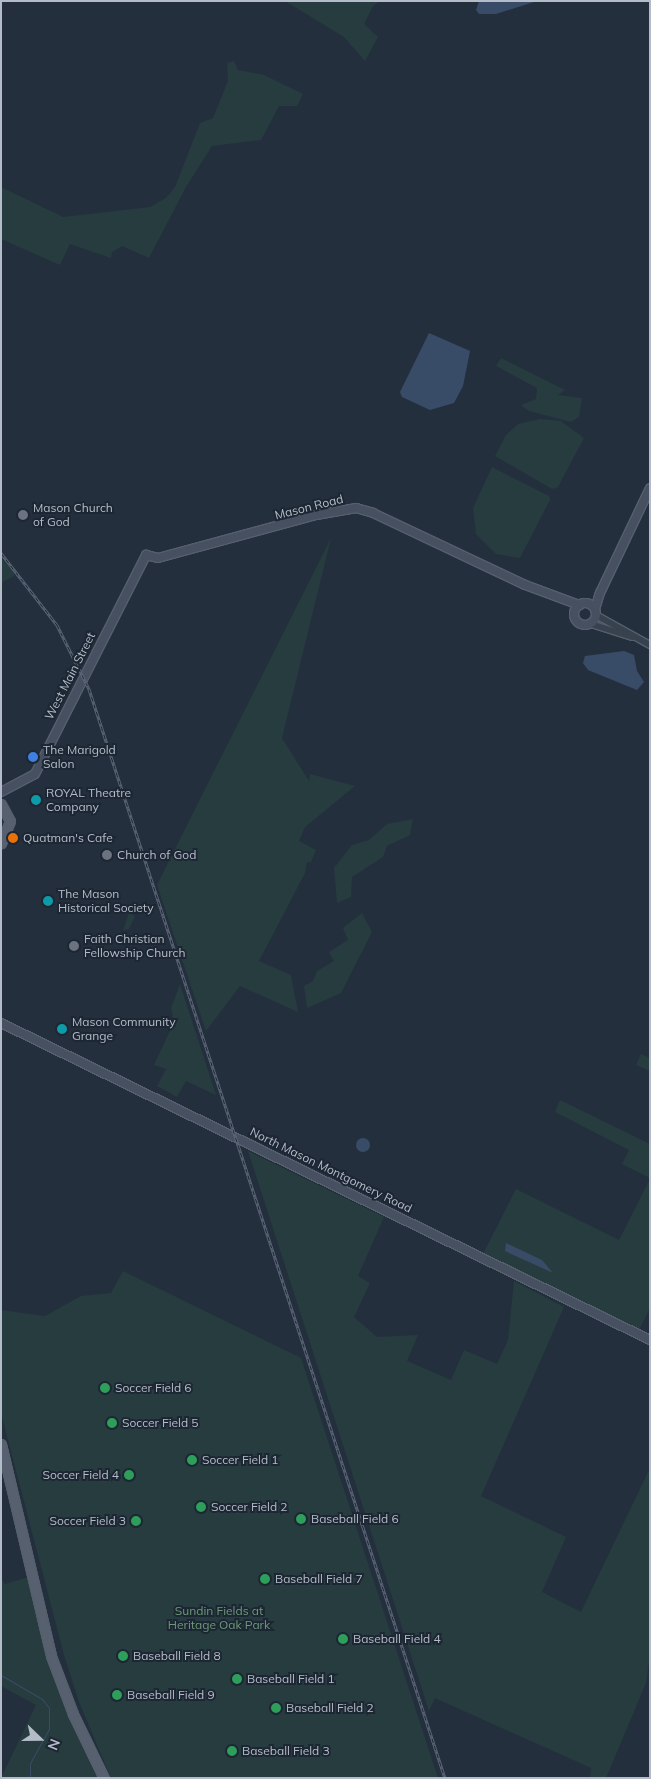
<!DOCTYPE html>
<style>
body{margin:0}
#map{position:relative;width:651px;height:1779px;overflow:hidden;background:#242f3e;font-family:Mulish,sans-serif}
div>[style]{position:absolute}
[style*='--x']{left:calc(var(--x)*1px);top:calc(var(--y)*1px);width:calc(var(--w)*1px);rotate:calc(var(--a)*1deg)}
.green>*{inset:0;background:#263c3f}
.water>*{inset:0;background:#394c67}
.round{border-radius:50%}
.stream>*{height:1px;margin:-0.5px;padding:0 0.5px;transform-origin:0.5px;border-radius:0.5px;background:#394c67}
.roads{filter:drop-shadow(1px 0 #565f6c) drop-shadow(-1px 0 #565f6c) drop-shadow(0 1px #565f6c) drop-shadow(0 -1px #565f6c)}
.tertiary>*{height:6px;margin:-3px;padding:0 3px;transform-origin:3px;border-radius:3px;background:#38414e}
.secondary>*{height:8px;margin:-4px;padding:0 4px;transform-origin:4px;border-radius:4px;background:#465061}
.secondary>.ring{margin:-4px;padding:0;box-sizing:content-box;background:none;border:8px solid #465061;border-radius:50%}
.primary>*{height:9px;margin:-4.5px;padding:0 4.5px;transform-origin:4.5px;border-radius:4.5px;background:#56606e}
.rail>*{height:3px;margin-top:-1.5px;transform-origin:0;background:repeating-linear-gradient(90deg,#1d2633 0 4px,#5a6575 0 8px);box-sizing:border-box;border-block:1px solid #5a6575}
.dots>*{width:14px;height:14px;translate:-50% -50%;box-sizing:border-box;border:2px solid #1d2633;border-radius:50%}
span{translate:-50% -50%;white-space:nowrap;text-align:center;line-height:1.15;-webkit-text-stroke:4px #1d2633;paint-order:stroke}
.street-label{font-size:12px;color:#b4bcc9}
.poi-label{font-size:12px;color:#b4bcc9}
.left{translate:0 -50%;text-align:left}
.right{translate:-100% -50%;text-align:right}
.park-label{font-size:12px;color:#6b9a76}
.frame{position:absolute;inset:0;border:2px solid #b4bcc9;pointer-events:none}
.north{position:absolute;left:15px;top:1714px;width:50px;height:50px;-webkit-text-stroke:4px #1d2633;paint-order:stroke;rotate:112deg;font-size:14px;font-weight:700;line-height:20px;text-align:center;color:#b4bcc9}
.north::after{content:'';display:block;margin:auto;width:18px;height:22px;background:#b4bcc9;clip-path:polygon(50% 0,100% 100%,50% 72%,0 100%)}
</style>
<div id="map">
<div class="green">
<i style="clip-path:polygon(285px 1px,380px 1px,373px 6px,364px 24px,378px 37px,365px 61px,344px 37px)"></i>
<i style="clip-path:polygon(234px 61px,238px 70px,264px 75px,303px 94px,297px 106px,279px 106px,261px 140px,212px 146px,186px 187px,149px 258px,122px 246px,112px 252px,111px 258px,70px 244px,60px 265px,1px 239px,1px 187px,63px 217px,150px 207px,166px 198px,175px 187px,200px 123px,213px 118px,228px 81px,227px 63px)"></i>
<i style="clip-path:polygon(501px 358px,565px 390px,558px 395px,582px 398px,579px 417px,571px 422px,529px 411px,521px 405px,536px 399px,537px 388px,496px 366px)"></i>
<i style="clip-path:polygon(540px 419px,561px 421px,584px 438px,558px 487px,552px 489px,495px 456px,506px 435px,518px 424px)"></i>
<i style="clip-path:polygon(492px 467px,549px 496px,550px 500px,520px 558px,496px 554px,476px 534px,473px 508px)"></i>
<i style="clip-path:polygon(331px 538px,282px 738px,309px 781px,310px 774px,355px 786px,305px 827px,299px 841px,316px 850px,311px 862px,307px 862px,305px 873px,259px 961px,291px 975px,298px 1012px,240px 986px,206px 1031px,157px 885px)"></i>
<i style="clip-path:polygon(1px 558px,14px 572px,14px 576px,1px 583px)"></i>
<i style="clip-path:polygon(413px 819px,410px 835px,387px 846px,383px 857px,352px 877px,351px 897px,337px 903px,334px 868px,352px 845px,369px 840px,387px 824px)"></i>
<i style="clip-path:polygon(129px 913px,135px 916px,129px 929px,123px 930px)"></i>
<i style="clip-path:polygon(362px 913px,372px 932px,341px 993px,307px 1008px,304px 986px,313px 981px,317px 971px,334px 961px,329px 952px,348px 940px,343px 928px)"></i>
<i style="clip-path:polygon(180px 984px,216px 1095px,186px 1081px,177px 1097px,157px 1086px,166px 1069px,154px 1065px,174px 1022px,171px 1008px)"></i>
<i style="clip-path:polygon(641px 1054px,650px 1058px,650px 1071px,636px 1065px)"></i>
<i style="clip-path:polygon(560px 1100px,650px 1144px,650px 1178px,622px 1164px,629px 1150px,555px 1112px)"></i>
<i style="clip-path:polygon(248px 1151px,384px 1217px,358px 1276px,370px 1283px,354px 1317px,377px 1337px,418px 1335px,407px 1361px,451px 1380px,464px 1350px,497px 1364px,508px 1340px,514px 1281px,564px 1307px,481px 1496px,566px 1537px,542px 1592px,581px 1612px,650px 1468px,650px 1655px,646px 1683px,606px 1778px,590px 1778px,591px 1768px,435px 1698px,429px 1711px)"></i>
<i style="clip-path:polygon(650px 1179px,650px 1308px,637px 1334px,482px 1256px,516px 1189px,619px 1240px)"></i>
<i style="clip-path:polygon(123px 1271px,301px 1358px,438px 1778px,111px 1778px,79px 1702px,64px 1655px,1px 1413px,1px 1310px,45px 1316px,81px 1296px,111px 1293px)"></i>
<i style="clip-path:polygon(32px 1576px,49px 1647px,104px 1778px,1px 1778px,36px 1705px,1px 1686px,1px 1578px,5px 1584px)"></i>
</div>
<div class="water">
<i style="clip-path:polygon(479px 1px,537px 1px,496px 14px,479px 14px,476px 10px)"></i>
<i style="clip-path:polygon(429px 333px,470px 351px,463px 386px,454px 403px,430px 410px,402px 397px,400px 392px)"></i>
<i style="clip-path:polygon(624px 651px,634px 655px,637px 671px,644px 682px,637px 690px,588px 670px,583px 663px,585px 656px)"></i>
<i class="round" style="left:356px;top:1138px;width:14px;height:14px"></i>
<i style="clip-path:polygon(506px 1243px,542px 1260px,553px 1273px,505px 1251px)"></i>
</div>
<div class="stream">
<i style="--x:1;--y:1675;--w:48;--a:30.3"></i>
<i style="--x:42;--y:1699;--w:11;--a:52"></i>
<i style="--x:49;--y:1708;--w:21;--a:90"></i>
<i style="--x:49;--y:1729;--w:39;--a:119"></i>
<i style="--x:30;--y:1763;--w:15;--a:90"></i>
</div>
<div class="roads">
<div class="tertiary">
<i style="--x:596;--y:615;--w:62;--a:29.1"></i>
<i style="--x:591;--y:624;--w:43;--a:17.6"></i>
</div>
<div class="secondary">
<i class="ring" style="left:574px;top:603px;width:14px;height:14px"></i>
<i style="--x:595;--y:609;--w:17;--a:-73"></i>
<i style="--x:600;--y:593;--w:116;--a:-64.5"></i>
<i style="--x:1;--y:792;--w:38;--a:-28"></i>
<i style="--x:35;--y:774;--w:246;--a:-63.1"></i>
<i style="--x:146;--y:555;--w:12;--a:14"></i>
<i style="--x:158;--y:558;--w:164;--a:-15.2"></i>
<i style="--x:316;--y:515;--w:41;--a:-9.9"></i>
<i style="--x:356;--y:508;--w:18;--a:16"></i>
<i style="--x:373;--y:513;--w:168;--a:25.3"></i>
<i style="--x:525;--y:585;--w:58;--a:20.3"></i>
<i style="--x:1;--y:1023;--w:722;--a:26.03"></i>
</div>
<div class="primary">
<i style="--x:1;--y:804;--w:19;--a:62"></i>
<i style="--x:10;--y:821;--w:24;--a:112"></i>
<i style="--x:1;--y:1444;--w:218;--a:76.7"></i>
<i style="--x:51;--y:1656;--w:62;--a:69.2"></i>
<i style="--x:73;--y:1714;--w:71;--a:64.2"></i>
</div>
</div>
<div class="rail">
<i style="--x:1;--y:553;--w:91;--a:52.1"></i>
<i style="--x:57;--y:625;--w:72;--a:63.4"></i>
<i style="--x:89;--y:689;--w:1146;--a:71.9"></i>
</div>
<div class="dots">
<i style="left:23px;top:515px;background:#6b7280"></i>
<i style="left:33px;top:757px;background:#3f7fe0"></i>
<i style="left:36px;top:800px;background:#0f9aa8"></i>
<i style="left:13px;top:838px;background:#e8710a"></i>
<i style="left:107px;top:855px;background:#6b7280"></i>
<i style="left:48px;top:901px;background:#0f9aa8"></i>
<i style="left:74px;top:946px;background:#6b7280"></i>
<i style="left:62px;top:1029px;background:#0f9aa8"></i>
<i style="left:105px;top:1388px;background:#2e9e5b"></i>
<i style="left:112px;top:1423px;background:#2e9e5b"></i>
<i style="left:192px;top:1460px;background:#2e9e5b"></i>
<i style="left:129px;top:1475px;background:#2e9e5b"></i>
<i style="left:201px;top:1507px;background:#2e9e5b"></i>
<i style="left:301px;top:1519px;background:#2e9e5b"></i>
<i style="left:136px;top:1521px;background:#2e9e5b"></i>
<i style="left:265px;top:1579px;background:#2e9e5b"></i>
<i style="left:343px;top:1639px;background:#2e9e5b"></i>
<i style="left:123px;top:1656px;background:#2e9e5b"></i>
<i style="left:237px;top:1679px;background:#2e9e5b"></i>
<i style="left:117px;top:1695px;background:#2e9e5b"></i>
<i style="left:276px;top:1708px;background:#2e9e5b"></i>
<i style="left:232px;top:1751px;background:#2e9e5b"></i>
</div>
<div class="street-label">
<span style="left:309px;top:507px;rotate:-14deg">Mason Road</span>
<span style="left:70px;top:676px;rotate:-63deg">West Main Street</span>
<span style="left:331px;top:1170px;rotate:26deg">North Mason Montgomery Road</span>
</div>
<div class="poi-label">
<span class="left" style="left:33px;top:515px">Mason Church<br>of God</span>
<span class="left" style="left:43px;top:757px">The Marigold<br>Salon</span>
<span class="left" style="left:46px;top:800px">ROYAL Theatre<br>Company</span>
<span class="left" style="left:23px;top:838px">Quatman's Cafe</span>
<span class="left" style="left:117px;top:855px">Church of God</span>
<span class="left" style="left:58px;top:901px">The Mason<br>Historical Society</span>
<span class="left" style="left:84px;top:946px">Faith Christian<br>Fellowship Church</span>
<span class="left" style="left:72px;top:1029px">Mason Community<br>Grange</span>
<span class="left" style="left:115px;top:1388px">Soccer Field 6</span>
<span class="left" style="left:122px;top:1423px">Soccer Field 5</span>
<span class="left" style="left:202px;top:1460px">Soccer Field 1</span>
<span class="right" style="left:119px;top:1475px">Soccer Field 4</span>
<span class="left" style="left:211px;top:1507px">Soccer Field 2</span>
<span class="left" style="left:311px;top:1519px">Baseball Field 6</span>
<span class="right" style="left:126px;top:1521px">Soccer Field 3</span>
<span class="left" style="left:275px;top:1579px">Baseball Field 7</span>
<span class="left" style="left:353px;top:1639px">Baseball Field 4</span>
<span class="left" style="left:133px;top:1656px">Baseball Field 8</span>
<span class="left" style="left:247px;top:1679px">Baseball Field 1</span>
<span class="left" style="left:127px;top:1695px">Baseball Field 9</span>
<span class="left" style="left:286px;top:1708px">Baseball Field 2</span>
<span class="left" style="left:242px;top:1751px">Baseball Field 3</span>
</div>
<div class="park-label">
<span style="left:219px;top:1618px">Sundin Fields at<br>Heritage Oak Park</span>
</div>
<div class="frame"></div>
<div class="north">N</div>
</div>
